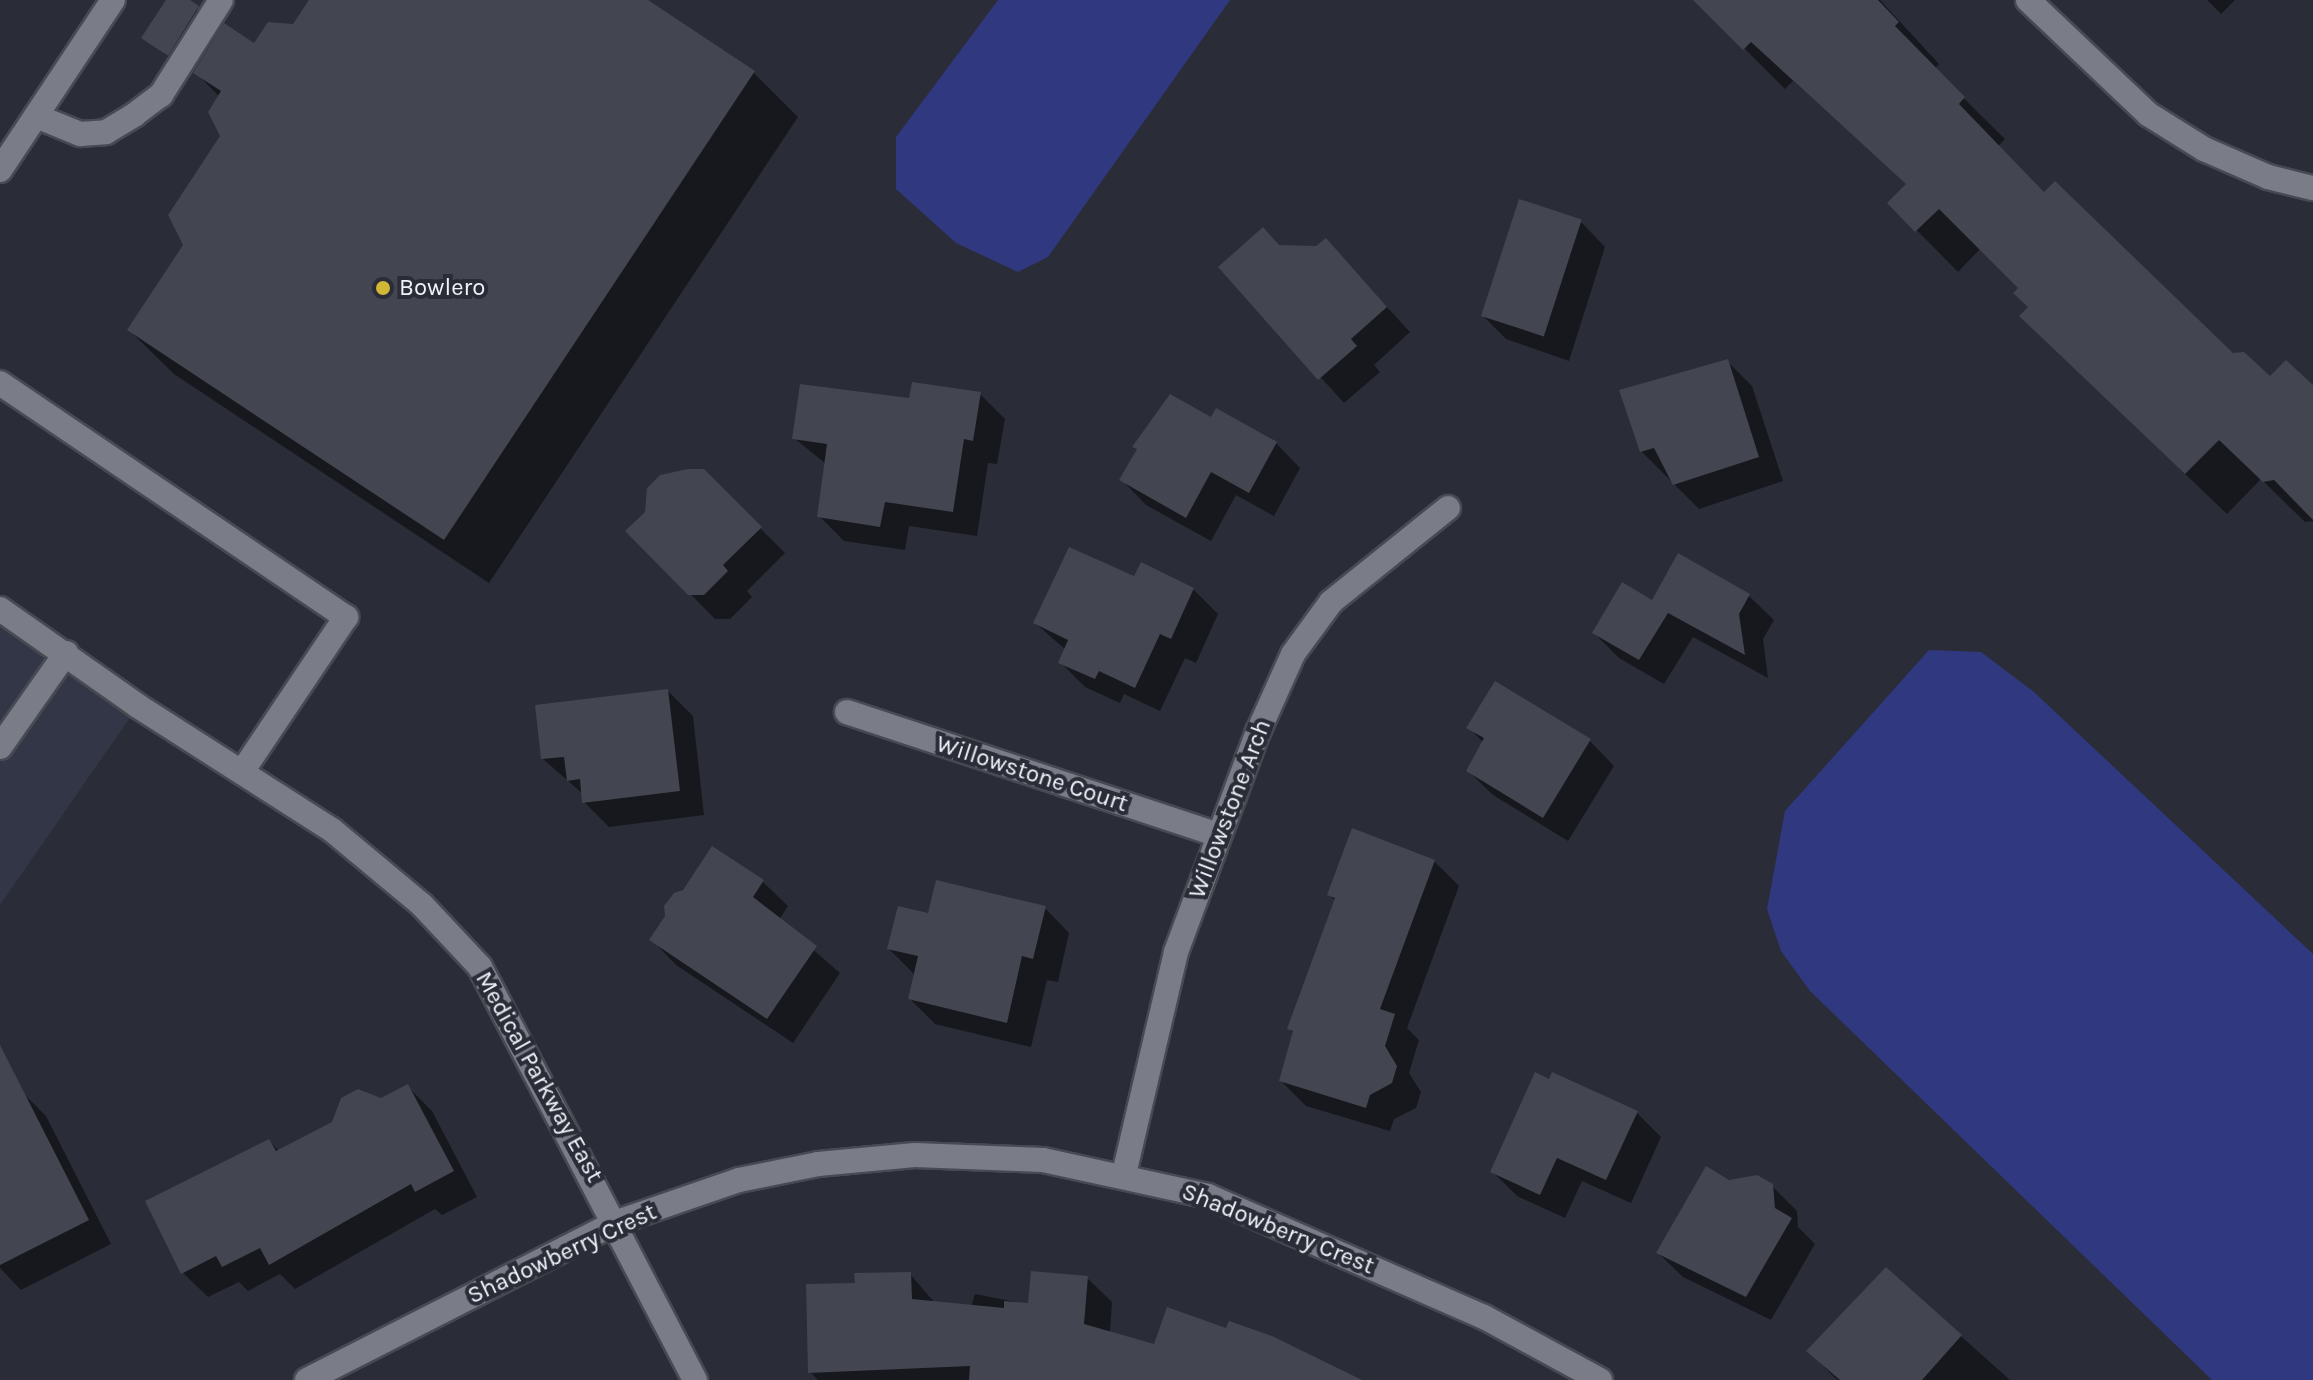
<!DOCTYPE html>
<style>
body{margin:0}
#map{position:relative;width:2313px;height:1380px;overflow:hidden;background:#2a2d37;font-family:Karla,sans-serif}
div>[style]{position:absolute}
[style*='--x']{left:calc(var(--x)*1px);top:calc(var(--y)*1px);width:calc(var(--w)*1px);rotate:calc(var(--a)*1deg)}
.built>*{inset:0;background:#323646}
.water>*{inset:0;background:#30387f}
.shadow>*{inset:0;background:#0007}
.building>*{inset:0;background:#434550;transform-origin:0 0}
.roads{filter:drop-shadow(2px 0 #484a53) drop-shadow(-2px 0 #484a53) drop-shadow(0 2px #484a53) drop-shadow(0 -2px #484a53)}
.lane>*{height:24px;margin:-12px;padding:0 12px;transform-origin:12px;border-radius:12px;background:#7a7d88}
.street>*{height:24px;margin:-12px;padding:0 12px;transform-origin:12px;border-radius:12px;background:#7a7d88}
.dots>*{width:22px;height:22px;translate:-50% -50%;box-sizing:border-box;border:4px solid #2a2d37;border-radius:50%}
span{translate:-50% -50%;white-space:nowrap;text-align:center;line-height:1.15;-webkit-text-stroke:8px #2a2d37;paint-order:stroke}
.poi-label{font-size:24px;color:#f0f2f9}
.left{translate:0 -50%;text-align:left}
.street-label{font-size:24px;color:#f0f2f9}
</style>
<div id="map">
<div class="built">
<i style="clip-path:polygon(0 613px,138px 706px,0 905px)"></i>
</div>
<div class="water">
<i style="clip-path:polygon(998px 0,1230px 0,1048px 257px,1018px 272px,956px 243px,896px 189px,896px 137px)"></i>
<i style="clip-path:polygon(1929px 650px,1981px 652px,2034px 692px,2313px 954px,2313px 1380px,2212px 1380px,1810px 991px,1781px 951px,1767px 909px,1785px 811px)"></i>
</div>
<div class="shadow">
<i style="clip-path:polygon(168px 0,186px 0,210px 20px,181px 67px,143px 37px)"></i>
<i style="clip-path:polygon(312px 0,644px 0,754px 73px,798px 117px,489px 583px,174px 374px,129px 330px,185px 245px,222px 136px,220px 97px,195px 72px,294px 26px)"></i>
<i style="clip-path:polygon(1724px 0,1880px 0,1939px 64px,1934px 69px,2005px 139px,1998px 146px,2045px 194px,2232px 355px,2270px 379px,2313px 388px,2313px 521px,2305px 522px,2261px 479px,2227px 514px,2063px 357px,2021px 288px,1981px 248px,1958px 272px,1890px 203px,1908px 185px,1793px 81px,1785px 89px,1710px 14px)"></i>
<i style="clip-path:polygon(2207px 0,2235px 0,2221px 14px)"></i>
<i style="clip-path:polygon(1581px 222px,1605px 247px,1569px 361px,1506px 339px,1482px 315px)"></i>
<i style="clip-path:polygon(1325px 240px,1410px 332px,1374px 365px,1380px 372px,1344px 403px,1221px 267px,1316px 248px)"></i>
<i style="clip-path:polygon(1727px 361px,1752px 386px,1783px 481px,1699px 509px,1641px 451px)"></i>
<i style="clip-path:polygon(980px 394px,1005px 419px,997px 464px,988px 463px,977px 536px,909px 526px,905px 550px,844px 541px,819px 516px,826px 464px,794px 438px,911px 400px)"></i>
<i style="clip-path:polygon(1212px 420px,1276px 443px,1300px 468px,1274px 516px,1236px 495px,1211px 541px,1146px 505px,1122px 480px)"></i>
<i style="clip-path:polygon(703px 471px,785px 553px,747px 591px,752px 597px,730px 619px,715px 619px,628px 531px)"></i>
<i style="clip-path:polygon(1678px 556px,1749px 596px,1774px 620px,1763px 639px,1768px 678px,1693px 637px,1664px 684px,1619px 658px,1594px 633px,1652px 603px)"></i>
<i style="clip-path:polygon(1135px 579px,1193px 589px,1218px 614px,1196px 663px,1185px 658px,1160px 711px,1124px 694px,1120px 703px,1085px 687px,1060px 662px,1066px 650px,1035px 623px)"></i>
<i style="clip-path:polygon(668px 691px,693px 716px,704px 815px,609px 827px,584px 802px,583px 794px,543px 759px)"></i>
<i style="clip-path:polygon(1469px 728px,1590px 741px,1614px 766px,1568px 841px,1493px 795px,1468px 771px,1484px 743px)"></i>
<i style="clip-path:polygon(713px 848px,763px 882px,788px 906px,779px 920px,840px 973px,793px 1043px,676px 965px,652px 940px)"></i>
<i style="clip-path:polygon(1434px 861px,1459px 886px,1407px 1028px,1419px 1040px,1409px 1073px,1421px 1092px,1416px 1108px,1394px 1119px,1390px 1131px,1306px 1106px,1281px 1081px,1295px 1034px,1289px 1028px,1336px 901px,1329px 894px)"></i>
<i style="clip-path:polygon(1045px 908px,1069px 933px,1058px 982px,1047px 980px,1031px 1047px,935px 1024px,910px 999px,914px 974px,889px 949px,930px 916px)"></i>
<i style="clip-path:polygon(407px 1086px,432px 1111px,477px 1197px,442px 1215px,435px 1209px,295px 1289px,280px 1274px,248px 1291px,239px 1282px,208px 1297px,183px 1273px,269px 1141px,279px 1151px)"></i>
<i style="clip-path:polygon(22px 1092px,46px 1116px,111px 1244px,21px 1290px,0 1268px,0 1103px)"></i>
<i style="clip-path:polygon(1636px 1112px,1661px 1137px,1631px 1203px,1582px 1181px,1565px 1218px,1517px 1196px,1492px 1171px)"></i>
<i style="clip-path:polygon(1729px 1182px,1772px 1186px,1797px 1211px,1798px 1227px,1815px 1244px,1771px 1320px,1683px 1277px,1658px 1253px)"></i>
<i style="clip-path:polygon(1887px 1270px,2010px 1380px,1838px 1380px,1833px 1376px,1809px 1351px)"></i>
<i style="clip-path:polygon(910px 1274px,935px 1303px,971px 1307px,975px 1294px,1030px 1305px,1087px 1278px,1112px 1302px,1110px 1333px,1155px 1346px,1356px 1380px,818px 1380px,810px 1372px,857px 1285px)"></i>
</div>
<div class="building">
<i style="clip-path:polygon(166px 0,190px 0,199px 6px,168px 56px,141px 38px)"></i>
<i style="clip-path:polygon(309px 0,648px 0,755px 71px,444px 540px,127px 330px,183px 245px,168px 215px,220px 136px,208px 112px,221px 91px,193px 73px,224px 23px,254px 43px,268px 22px,293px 24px)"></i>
<i style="clip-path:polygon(1693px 0,1878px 0,1899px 22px,1895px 26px,1965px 97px,1959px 104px,2044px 192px,2055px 181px,2233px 353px,2244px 352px,2270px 376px,2286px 360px,2313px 385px,2313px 520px,2274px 480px,2263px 482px,2219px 440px,2185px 474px,2019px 316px,2028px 307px,2013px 293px,2018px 288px,1939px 209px,1915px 232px,1887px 203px,1906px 184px,1751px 42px,1743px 50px)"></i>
<i style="left:1519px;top:199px;width:66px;height:123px;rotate:18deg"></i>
<i style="clip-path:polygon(1263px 227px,1279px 245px,1316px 246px,1326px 238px,1387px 307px,1351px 339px,1357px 346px,1318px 380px,1218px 267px)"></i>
<i style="clip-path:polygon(1728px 359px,1759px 457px,1673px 485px,1654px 448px,1640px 452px,1619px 390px)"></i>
<i style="clip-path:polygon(912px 382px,981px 392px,973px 441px,964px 439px,953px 512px,885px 502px,880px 527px,817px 517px,827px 444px,792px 439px,800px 384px,909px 398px)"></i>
<i style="clip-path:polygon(1170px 394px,1211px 417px,1216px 408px,1277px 442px,1249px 493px,1211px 472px,1186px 518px,1119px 480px,1137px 449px,1132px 447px)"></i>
<i style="clip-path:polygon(688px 469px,704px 469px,762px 527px,723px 565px,728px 571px,704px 595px,688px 595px,625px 531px,645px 512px,647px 488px,660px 475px)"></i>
<i style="clip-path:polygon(1069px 547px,1134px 576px,1141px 562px,1194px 588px,1171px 639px,1160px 634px,1135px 688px,1099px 671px,1095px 679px,1058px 663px,1068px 640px,1033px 623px)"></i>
<i style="clip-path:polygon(1678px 553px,1750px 594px,1739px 614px,1745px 655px,1668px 613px,1639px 660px,1592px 633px,1622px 582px,1652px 600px)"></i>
<i style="clip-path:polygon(1495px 681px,1591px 739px,1543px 818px,1466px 771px,1484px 738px,1466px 728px)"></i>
<i style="clip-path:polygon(668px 689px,680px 791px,582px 803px,580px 779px,567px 781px,564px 757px,541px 759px,535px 705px)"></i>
<i style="clip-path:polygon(1352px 828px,1435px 860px,1380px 1009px,1395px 1014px,1385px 1046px,1397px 1066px,1392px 1083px,1370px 1095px,1366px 1108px,1279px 1081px,1293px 1031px,1287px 1029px,1335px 898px,1327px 895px)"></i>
<i style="clip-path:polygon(712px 846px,764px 880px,753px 897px,817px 946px,767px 1019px,649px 940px,665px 916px,664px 906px,674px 893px,683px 890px)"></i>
<i style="clip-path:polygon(936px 880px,1046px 906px,1033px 959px,1022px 956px,1007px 1023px,908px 999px,918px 956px,887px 949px,898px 906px,928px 913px)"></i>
<i style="clip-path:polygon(0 1045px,89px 1220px,0 1265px)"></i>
<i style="clip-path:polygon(1535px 1072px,1549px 1079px,1552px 1072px,1638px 1111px,1606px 1180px,1557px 1158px,1540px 1195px,1490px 1172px)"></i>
<i style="clip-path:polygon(408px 1084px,454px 1171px,415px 1192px,411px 1184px,269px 1265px,260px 1248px,222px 1267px,216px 1256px,181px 1274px,145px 1201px,269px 1139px,276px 1151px,332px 1122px,341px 1098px,358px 1089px,381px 1098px)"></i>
<i style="clip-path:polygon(1706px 1166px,1729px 1180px,1757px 1175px,1773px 1184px,1775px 1208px,1792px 1218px,1746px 1297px,1656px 1253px)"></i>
<i style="clip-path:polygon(1886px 1267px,1962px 1335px,1922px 1380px,1840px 1380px,1806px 1351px)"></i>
<i style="clip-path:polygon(1031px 1271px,1088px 1276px,1084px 1324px,1154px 1344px,1167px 1307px,1226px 1328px,1229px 1321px,1272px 1336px,1362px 1380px,969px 1380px,970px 1366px,808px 1373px,806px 1284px,855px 1283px,854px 1273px,911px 1272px,912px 1299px,1004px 1308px,1004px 1301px,1028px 1303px)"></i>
</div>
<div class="roads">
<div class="lane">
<i style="--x:36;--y:116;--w:48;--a:22.2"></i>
<i style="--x:80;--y:134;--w:26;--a:-4"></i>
<i style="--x:106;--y:132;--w:33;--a:-31"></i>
<i style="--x:134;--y:115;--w:34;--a:-37"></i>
<i style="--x:161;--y:95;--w:112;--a:-57.7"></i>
<i style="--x:0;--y:170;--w:204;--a:-56.4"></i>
<i style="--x:0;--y:383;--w:418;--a:34.1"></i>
<i style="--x:346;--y:617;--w:187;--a:123.9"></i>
<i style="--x:0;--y:747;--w:115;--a:-54.9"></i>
</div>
<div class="street">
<i style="--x:2028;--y:0;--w:166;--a:43.5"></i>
<i style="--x:2148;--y:114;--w:66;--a:32"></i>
<i style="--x:2204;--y:149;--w:70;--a:23.6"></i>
<i style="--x:2268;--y:177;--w:45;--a:14"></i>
<i style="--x:0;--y:609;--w:169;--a:35.1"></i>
<i style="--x:138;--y:706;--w:230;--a:32.6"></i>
<i style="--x:332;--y:830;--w:117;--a:39.8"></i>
<i style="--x:422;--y:905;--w:85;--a:46.9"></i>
<i style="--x:480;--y:967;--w:466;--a:62.5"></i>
<i style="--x:847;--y:712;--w:391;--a:18.3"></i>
<i style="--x:1124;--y:1174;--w:228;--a:-76.8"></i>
<i style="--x:1176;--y:952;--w:235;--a:-69.6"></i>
<i style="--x:1258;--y:732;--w:85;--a:-65.8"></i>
<i style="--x:1293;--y:654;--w:64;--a:-53.8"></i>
<i style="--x:1331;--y:602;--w:150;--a:-38.8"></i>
<i style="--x:307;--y:1380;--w:348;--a:-27"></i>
<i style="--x:617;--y:1222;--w:129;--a:-19"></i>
<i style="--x:739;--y:1180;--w:81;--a:-11.4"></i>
<i style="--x:818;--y:1164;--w:97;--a:-5.3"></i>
<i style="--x:915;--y:1155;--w:128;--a:2.2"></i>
<i style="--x:1043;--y:1160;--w:169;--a:12.3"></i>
<i style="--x:1208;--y:1196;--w:301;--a:23.7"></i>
<i style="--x:1484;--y:1317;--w:132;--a:28.5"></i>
</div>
</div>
<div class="dots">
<i style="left:383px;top:288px;background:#d1b736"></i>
</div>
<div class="poi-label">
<span class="left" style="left:399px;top:288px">Bowlero</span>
</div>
<div class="street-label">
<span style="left:1032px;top:774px;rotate:18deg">Willowstone Court</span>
<span style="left:1230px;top:809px;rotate:-69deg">Willowstone Arch</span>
<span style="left:539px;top:1077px;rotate:61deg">Medical Parkway East</span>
<span style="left:1278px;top:1229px;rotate:22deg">Shadowberry Crest</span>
<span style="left:562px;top:1254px;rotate:-25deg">Shadowberry Crest</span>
</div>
</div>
